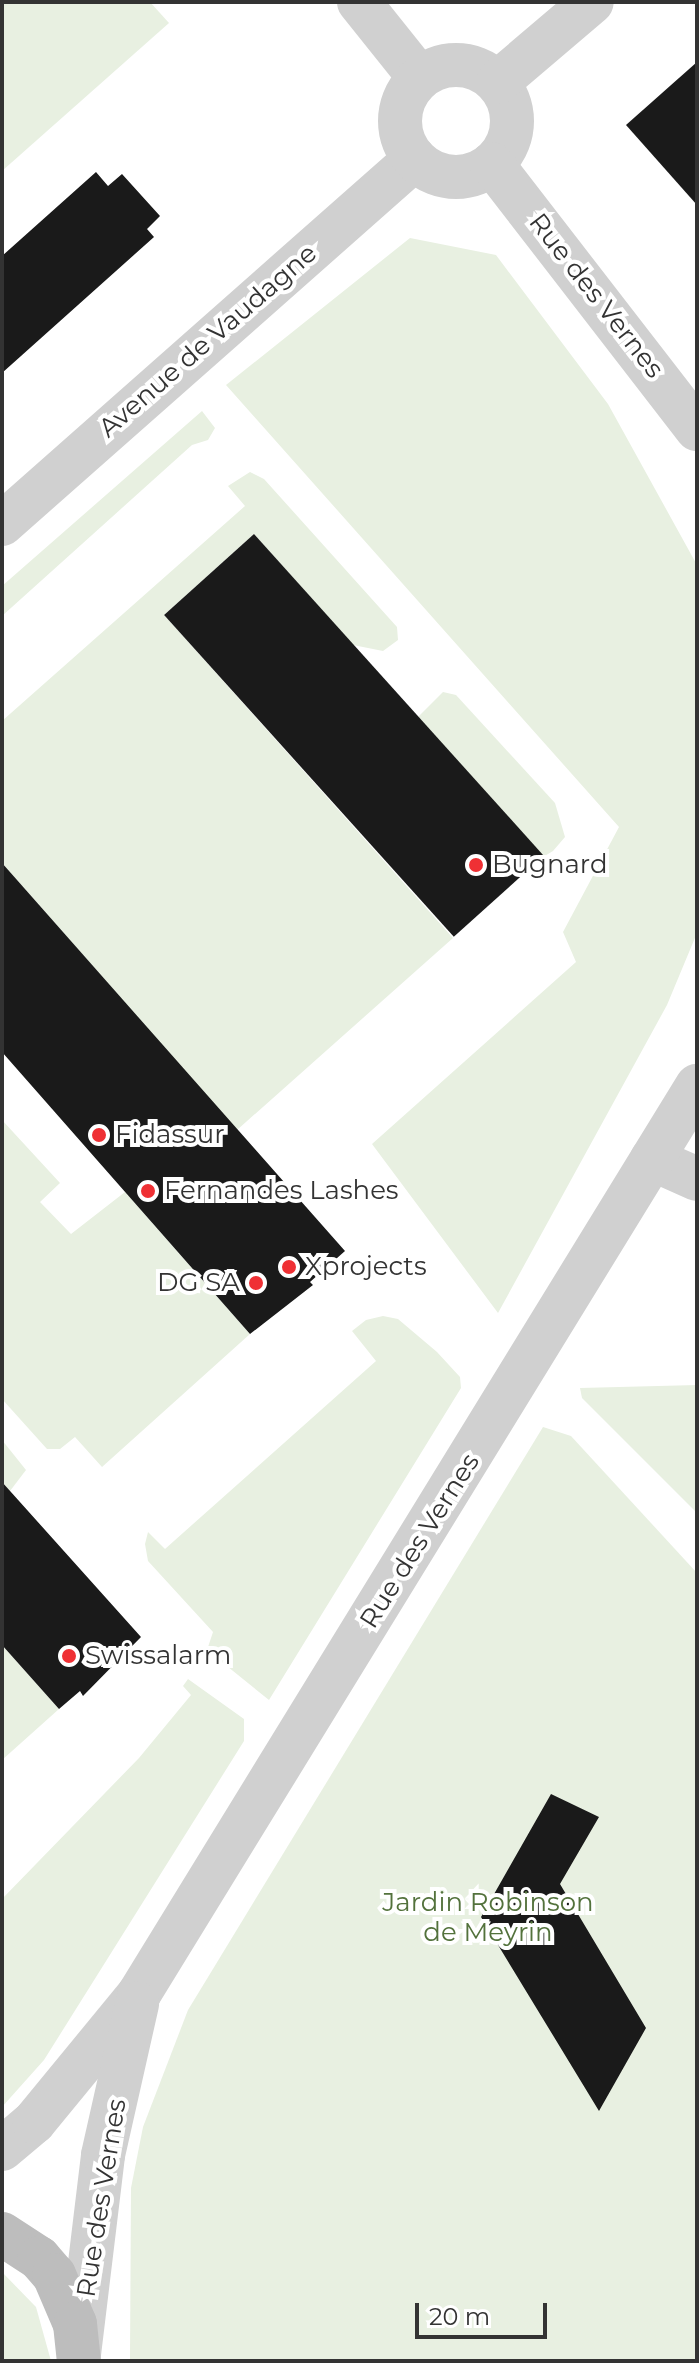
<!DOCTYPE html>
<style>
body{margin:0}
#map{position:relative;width:699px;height:2363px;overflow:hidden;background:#fff;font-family:Montserrat,sans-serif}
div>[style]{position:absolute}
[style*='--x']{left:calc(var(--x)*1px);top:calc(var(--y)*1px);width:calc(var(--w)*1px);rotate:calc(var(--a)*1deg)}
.green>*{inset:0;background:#e8f0e1}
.building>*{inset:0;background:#1a1a1a;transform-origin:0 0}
.minor>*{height:44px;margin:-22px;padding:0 22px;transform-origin:22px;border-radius:22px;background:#d0d0d0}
.tertiary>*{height:44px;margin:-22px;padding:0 22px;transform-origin:22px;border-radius:22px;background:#d0d0d0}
.tertiary>.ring{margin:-22px;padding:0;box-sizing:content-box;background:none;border:44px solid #d0d0d0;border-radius:50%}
.secondary>*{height:44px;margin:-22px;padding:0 22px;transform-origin:22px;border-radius:22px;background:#bdbdbd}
.dots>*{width:22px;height:22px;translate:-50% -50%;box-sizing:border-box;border:4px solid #fff;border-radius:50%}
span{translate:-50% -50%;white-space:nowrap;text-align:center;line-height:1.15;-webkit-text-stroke:8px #fff;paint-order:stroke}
.street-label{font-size:26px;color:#333}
.poi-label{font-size:26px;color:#333}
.left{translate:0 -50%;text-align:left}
.right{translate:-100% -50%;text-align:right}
.park-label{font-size:26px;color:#53723c}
.frame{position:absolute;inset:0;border:4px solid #333;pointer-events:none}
.scale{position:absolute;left:415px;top:2303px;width:132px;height:36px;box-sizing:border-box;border:4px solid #333;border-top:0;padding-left:10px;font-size:24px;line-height:28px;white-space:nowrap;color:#333;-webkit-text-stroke:6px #fff;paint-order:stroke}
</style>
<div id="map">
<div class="green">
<i style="clip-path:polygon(2px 2px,150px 2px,169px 23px,2px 171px)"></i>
<i style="clip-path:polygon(410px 238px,496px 255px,608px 404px,697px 565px,697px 933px,667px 1005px,498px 1313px,372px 1144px,576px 962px,563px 932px,619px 827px,226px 385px)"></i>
<i style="clip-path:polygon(202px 411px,215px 428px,208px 440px,192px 445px,2px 616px,2px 586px)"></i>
<i style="clip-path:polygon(250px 472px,264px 479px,397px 627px,398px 640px,383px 651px,353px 645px,254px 534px,164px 615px,453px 938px,237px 1130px,2px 863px,2px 721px,245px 506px,228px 486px)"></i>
<i style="clip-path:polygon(443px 692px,456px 695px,555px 803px,565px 837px,553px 851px,543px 857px,418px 717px)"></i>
<i style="clip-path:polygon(2px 1120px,60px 1183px,40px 1202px,71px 1234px,125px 1192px,250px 1334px,102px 1467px,75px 1437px,60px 1449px,47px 1449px,2px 1399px)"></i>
<i style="clip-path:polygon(383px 1316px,398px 1319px,437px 1352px,460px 1377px,461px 1388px,269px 1700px,207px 1650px,213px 1632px,148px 1561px,145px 1544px,148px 1532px,165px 1549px,376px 1361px,352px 1331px,366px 1320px)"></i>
<i style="clip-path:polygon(697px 1385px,697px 1513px,582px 1398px,580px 1388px)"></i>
<i style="clip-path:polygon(543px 1427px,571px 1436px,697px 1573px,697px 2361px,130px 2361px,131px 2188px,143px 2127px,188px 2010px)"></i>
<i style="clip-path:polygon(2px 1440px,26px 1470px,10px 1491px,2px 1482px)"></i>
<i style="clip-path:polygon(2px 1645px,59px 1709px,2px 1760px)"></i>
<i style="clip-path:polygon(188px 1679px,244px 1719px,244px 1741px,44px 2060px,2px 2107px,2px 1899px,139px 1758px,191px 1695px,183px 1686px)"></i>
<i style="clip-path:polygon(2px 2272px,36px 2307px,51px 2361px,2px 2361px)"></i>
</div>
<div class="building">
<i style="clip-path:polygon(697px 62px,697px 205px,626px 125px)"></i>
<i style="clip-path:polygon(96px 172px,108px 186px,122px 174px,160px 216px,147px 229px,154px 237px,2px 373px,2px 256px)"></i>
<i style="left:254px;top:534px;width:433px;height:121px;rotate:48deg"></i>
<i style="clip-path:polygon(2px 863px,345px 1251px,310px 1282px,313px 1285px,250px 1334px,2px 1052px)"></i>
<i style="clip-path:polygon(2px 1482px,141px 1637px,83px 1696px,80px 1691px,59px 1709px,2px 1645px)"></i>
<i style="clip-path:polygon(551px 1794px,599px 1817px,560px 1884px,646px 2028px,599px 2111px,481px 1917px)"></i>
</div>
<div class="minor">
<i style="--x:359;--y:2;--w:96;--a:51.3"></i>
<i style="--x:2;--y:524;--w:551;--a:-41.47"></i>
<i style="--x:652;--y:1159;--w:49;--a:24"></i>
</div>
<div class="tertiary">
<i class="ring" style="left:400px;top:65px;width:68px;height:68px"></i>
<i style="--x:498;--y:82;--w:123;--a:-40.4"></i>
<i style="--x:492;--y:164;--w:335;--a:52.3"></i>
<i style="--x:2;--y:2149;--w:42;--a:-40.2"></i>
<i style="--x:34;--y:2122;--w:166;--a:-50.6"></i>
<i style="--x:139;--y:1994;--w:1066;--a:-58.43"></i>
<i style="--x:79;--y:2354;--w:200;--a:-83.1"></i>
<i style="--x:103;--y:2155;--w:155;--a:-77.3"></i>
</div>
<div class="secondary">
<i style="--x:2;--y:2234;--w:44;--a:33"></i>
<i style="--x:39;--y:2258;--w:23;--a:49"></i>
<i style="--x:54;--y:2275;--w:53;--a:66.8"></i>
<i style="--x:75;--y:2324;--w:37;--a:84"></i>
</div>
<div class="dots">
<i style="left:476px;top:865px;background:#ef3034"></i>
<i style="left:99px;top:1135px;background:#ef3034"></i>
<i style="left:148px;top:1191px;background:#ef3034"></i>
<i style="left:289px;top:1267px;background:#ef3034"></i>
<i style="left:256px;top:1283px;background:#ef3034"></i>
<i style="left:69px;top:1656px;background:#ef3034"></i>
</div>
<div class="street-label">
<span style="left:596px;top:296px;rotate:52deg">Rue des Vernes</span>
<span style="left:208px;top:341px;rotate:-41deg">Avenue de Vaudagne</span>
<span style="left:420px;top:1541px;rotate:-58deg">Rue des Vernes</span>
<span style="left:102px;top:2198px;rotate:-81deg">Rue des Vernes</span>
</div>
<div class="poi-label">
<span class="left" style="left:492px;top:865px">Bugnard</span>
<span class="left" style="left:115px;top:1135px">Fidassur</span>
<span class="left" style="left:164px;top:1191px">Fernandes Lashes</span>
<span class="left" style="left:305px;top:1267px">Xprojects</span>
<span class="right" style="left:240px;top:1283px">DG SA</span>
<span class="left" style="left:85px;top:1656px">Swissalarm</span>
</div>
<div class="park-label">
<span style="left:488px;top:1918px">Jardin Robinson<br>de Meyrin</span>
</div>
<div class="frame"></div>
<div class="scale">20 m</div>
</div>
